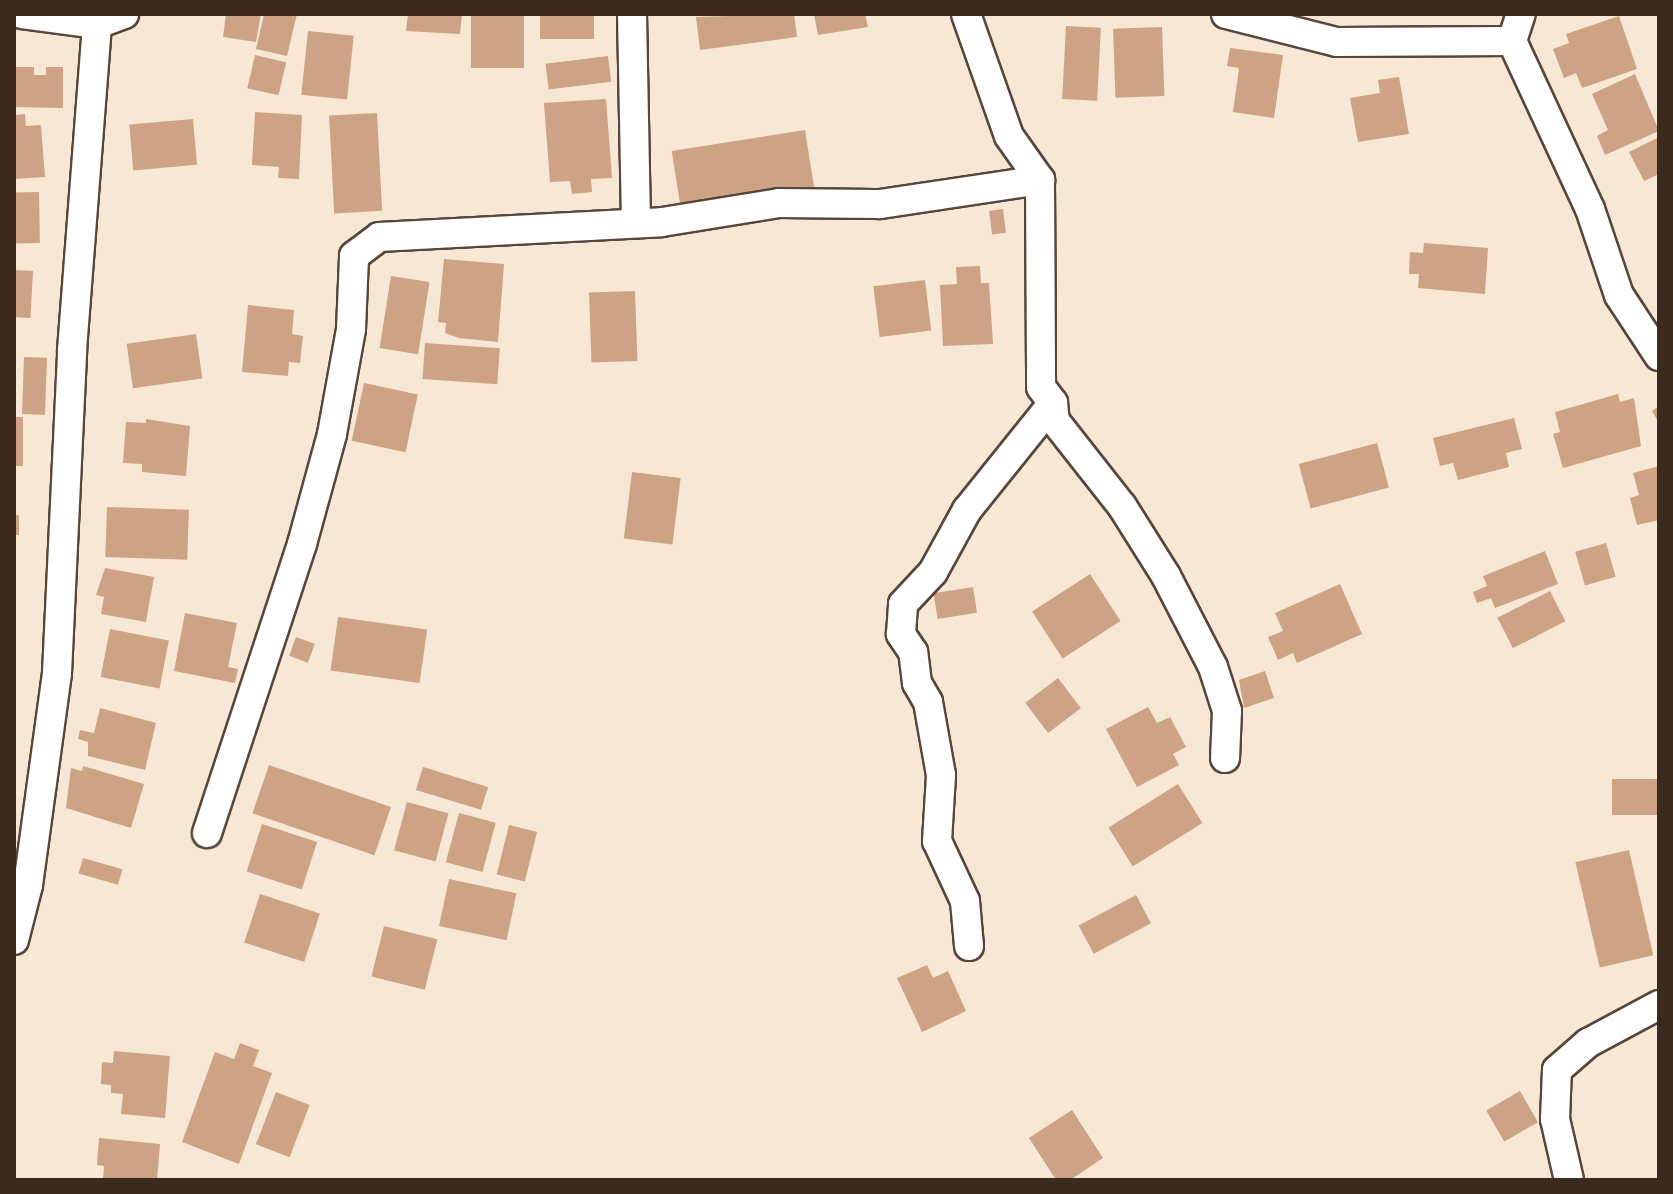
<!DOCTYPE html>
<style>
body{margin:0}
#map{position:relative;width:1673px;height:1194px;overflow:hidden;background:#f6e8d5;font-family:"Shantell Sans",sans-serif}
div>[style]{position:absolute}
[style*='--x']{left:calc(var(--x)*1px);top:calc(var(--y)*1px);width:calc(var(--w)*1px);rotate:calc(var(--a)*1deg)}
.building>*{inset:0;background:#cea285;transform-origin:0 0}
.roads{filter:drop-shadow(2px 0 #574639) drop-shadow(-2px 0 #574639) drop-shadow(0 2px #574639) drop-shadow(0 -2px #574639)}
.street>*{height:28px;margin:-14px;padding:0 14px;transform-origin:14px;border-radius:14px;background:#fff}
span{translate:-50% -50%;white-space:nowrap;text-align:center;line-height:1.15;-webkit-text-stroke:8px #f7f3e8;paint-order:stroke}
.frame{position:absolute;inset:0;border:16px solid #3b2a1e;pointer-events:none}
</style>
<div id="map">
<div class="building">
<i style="clip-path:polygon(226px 14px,261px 14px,256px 42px,223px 37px)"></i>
<i style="clip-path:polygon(264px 14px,297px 14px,287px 56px,256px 49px)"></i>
<i style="clip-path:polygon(408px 14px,462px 14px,460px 34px,406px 31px)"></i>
<i style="left:471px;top:14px;width:53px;height:54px"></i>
<i style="left:540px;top:14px;width:54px;height:25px"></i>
<i style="clip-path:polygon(794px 14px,797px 37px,700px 50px,696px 17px)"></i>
<i style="clip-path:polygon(814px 14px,865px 14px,868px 27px,818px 35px)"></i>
<i style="clip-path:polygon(1619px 16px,1637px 69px,1582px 88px,1576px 73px,1564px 78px,1553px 49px,1569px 43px,1566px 34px)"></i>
<i style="left:1066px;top:26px;width:35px;height:73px;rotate:3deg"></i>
<i style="left:1162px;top:27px;width:69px;height:49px;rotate:88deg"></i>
<i style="left:308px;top:31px;width:46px;height:64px;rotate:6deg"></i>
<i style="clip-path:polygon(1230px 48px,1283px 55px,1274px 118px,1233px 112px,1239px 68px,1227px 66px)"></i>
<i style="left:255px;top:55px;width:32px;height:34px;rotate:13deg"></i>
<i style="left:608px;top:56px;width:26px;height:63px;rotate:83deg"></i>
<i style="clip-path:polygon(14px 67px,34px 67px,34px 75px,46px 75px,46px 67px,63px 67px,63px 108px,14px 107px)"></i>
<i style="clip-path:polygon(1635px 74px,1659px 131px,1605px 155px,1597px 136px,1608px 130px,1592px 94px)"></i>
<i style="clip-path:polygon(1399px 77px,1409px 134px,1358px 142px,1350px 98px,1380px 93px,1378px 80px)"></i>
<i style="clip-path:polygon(606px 99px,612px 178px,591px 179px,592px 192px,572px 194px,570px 181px,550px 182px,544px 103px)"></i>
<i style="clip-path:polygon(255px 112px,302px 115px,299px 179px,278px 178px,279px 167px,252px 165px)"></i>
<i style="left:377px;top:113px;width:98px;height:48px;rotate:87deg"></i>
<i style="clip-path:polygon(25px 114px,26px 126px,41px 125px,45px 177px,14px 179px,14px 115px)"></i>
<i style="left:193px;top:119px;width:46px;height:64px;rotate:85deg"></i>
<i style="left:805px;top:130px;width:61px;height:135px;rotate:81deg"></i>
<i style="clip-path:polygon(1659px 137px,1659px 174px,1644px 181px,1629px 152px)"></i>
<i style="left:39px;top:192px;width:51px;height:25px;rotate:89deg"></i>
<i style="left:1003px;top:209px;width:24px;height:14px;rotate:83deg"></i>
<i style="clip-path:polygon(1424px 243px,1488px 248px,1485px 294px,1418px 288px,1419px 274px,1409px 274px,1410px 252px,1423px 253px)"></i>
<i style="clip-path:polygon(444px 259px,504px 264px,498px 342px,459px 338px,445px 333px,446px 323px,438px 322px)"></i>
<i style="clip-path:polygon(980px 266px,981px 283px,989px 283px,993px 344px,943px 346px,940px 285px,957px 284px,956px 267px)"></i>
<i style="left:14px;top:270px;width:19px;height:47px;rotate:3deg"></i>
<i style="left:391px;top:276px;width:39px;height:73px;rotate:9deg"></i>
<i style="left:925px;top:280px;width:51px;height:52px;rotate:83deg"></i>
<i style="left:635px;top:291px;width:70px;height:46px;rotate:88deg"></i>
<i style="clip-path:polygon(248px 305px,294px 310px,292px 334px,303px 336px,300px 363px,289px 362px,288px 376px,242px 372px)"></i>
<i style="left:196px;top:334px;width:45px;height:70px;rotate:82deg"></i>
<i style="left:425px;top:343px;width:75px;height:36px;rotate:4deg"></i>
<i style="left:24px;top:357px;width:23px;height:57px;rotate:2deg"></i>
<i style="left:364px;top:383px;width:55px;height:59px;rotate:12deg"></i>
<i style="clip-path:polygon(1618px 394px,1620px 402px,1634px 398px,1641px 446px,1563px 468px,1553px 434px,1560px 432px,1555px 412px)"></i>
<i style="clip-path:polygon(1659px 406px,1659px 423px,1652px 411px)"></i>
<i style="left:14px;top:417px;width:9px;height:49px"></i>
<i style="clip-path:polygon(1514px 418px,1522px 449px,1506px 453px,1509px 467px,1458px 480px,1453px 463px,1440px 466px,1433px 438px)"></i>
<i style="clip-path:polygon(146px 419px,190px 426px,186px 476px,142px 472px,142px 464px,123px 463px,126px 422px,146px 423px)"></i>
<i style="left:1377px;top:443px;width:46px;height:81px;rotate:75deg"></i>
<i style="clip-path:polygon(1659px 466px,1659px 520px,1637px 525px,1630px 498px,1639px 495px,1633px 473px)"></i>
<i style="left:632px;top:472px;width:49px;height:67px;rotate:7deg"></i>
<i style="left:107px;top:507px;width:82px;height:50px;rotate:2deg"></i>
<i style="left:14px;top:515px;width:5px;height:20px"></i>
<i style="left:1606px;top:543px;width:35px;height:32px;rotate:74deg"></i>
<i style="clip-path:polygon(1545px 551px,1558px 584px,1495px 608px,1491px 598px,1477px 603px,1473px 592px,1487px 586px,1483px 576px)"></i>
<i style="clip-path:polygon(105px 568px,154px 577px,146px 622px,101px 614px,104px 597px,96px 595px)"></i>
<i style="left:1090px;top:574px;width:56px;height:69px;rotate:57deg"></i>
<i style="clip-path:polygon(1340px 584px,1362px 634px,1297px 663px,1293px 653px,1278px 660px,1268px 637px,1283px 631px,1275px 613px)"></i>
<i style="left:973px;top:587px;width:26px;height:40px;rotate:81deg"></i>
<i style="left:1550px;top:591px;width:34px;height:59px;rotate:63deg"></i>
<i style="clip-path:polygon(185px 613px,237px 623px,228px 667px,238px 669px,235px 683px,174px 671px)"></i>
<i style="left:338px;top:617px;width:90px;height:54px;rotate:8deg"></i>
<i style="left:110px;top:629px;width:60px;height:49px;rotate:11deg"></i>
<i style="left:296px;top:637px;width:20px;height:20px;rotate:20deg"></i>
<i style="clip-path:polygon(1265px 671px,1274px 698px,1244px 708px,1239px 680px)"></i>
<i style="left:1058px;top:678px;width:38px;height:41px;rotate:53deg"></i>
<i style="clip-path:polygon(1148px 707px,1157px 723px,1170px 717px,1186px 747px,1173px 754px,1179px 765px,1137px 787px,1106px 729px)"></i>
<i style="clip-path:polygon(100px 708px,156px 723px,145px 770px,88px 756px,88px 742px,78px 739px,80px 730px,94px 733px)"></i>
<i style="left:269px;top:765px;width:129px;height:51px;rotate:19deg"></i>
<i style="clip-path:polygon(83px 766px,144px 784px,131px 828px,66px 808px,71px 768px,82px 771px)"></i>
<i style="left:423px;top:767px;width:68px;height:24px;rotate:17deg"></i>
<i style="left:1659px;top:779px;width:36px;height:47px;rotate:90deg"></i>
<i style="left:1178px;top:784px;width:46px;height:82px;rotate:58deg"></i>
<i style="left:407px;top:802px;width:43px;height:50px;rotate:15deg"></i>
<i style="left:459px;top:813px;width:38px;height:51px;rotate:15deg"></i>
<i style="left:262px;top:824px;width:58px;height:50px;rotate:18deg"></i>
<i style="left:509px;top:825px;width:29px;height:51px;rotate:14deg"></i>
<i style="left:1629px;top:850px;width:108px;height:55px;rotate:77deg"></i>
<i style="left:83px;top:858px;width:41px;height:16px;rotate:16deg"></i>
<i style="left:449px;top:879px;width:69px;height:48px;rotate:12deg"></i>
<i style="left:260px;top:894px;width:63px;height:51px;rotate:18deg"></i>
<i style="left:1136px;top:895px;width:32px;height:65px;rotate:62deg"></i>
<i style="left:384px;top:926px;width:55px;height:52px;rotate:14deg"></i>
<i style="clip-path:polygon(927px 965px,933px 978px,948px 971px,966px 1011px,922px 1032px,897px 978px)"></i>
<i style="clip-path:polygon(240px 1043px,259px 1050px,253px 1066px,272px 1073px,239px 1164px,182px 1142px,215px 1052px,234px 1059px)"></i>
<i style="clip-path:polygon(114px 1051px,170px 1056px,165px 1118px,121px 1114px,123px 1094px,111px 1093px,111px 1085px,101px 1084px,102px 1062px,113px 1063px)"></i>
<i style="left:1520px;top:1091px;width:36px;height:39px;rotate:60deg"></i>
<i style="left:276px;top:1092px;width:36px;height:56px;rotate:21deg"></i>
<i style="clip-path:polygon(1072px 1110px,1103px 1158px,1070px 1180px,1056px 1180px,1029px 1138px)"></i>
<i style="clip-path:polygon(99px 1138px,160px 1144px,157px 1180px,103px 1180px,104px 1166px,97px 1165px)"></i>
</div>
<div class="roads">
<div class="street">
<i style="--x:22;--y:14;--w:76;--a:7.6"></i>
<i style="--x:97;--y:24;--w:29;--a:-20"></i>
<i style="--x:632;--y:14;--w:207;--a:88.9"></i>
<i style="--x:966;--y:14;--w:129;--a:70.6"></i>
<i style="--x:1009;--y:136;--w:54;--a:54.8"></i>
<i style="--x:1040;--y:180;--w:207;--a:89.7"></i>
<i style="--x:1041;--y:387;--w:20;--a:53"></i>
<i style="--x:1053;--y:403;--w:18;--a:84"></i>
<i style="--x:1055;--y:421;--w:108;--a:51.8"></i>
<i style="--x:1122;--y:506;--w:83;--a:57.8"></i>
<i style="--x:1166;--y:576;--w:102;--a:62.7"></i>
<i style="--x:1213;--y:667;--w:46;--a:72.3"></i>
<i style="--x:1227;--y:711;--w:47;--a:92.4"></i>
<i style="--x:1226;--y:14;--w:114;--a:14.2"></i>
<i style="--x:1337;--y:42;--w:175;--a:-0.3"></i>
<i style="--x:1512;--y:41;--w:185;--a:65.1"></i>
<i style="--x:1590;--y:209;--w:91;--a:71.4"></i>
<i style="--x:1619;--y:295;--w:73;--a:56.7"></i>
<i style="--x:1512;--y:41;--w:28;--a:-72"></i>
<i style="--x:207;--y:833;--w:304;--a:-71.8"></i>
<i style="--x:302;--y:544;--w:114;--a:-74.7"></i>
<i style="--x:332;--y:434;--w:107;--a:-79.7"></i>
<i style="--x:351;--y:329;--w:73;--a:-87.6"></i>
<i style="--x:354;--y:256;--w:31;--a:-37"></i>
<i style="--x:379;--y:237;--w:283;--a:-3"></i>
<i style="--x:662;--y:222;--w:119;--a:-9.2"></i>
<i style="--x:779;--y:203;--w:101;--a:0.6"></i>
<i style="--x:880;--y:204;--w:162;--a:-8.5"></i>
<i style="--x:14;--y:940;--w:57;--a:-75.7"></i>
<i style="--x:28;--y:885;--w:214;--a:-82.2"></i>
<i style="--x:57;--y:673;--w:323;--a:-87.3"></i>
<i style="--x:72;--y:350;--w:327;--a:-85.6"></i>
<i style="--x:969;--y:946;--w:45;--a:-95.1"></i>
<i style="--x:965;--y:901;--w:66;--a:-115"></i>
<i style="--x:937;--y:841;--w:66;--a:-86.5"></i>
<i style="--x:941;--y:775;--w:74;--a:-100.1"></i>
<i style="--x:928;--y:702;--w:22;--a:-120"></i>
<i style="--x:917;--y:683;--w:31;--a:-97"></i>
<i style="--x:913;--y:652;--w:22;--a:-124"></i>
<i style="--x:901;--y:634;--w:30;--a:-86"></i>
<i style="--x:903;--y:604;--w:44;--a:-46.8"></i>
<i style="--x:933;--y:572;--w:71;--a:-61.3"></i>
<i style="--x:967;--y:510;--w:137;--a:-51.2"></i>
<i style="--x:1569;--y:1180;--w:63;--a:-102.9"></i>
<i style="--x:1555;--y:1119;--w:49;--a:-87.7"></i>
<i style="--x:1557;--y:1070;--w:41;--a:-41.1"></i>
<i style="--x:1588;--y:1043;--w:81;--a:-28.2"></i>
</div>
</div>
<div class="frame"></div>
</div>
